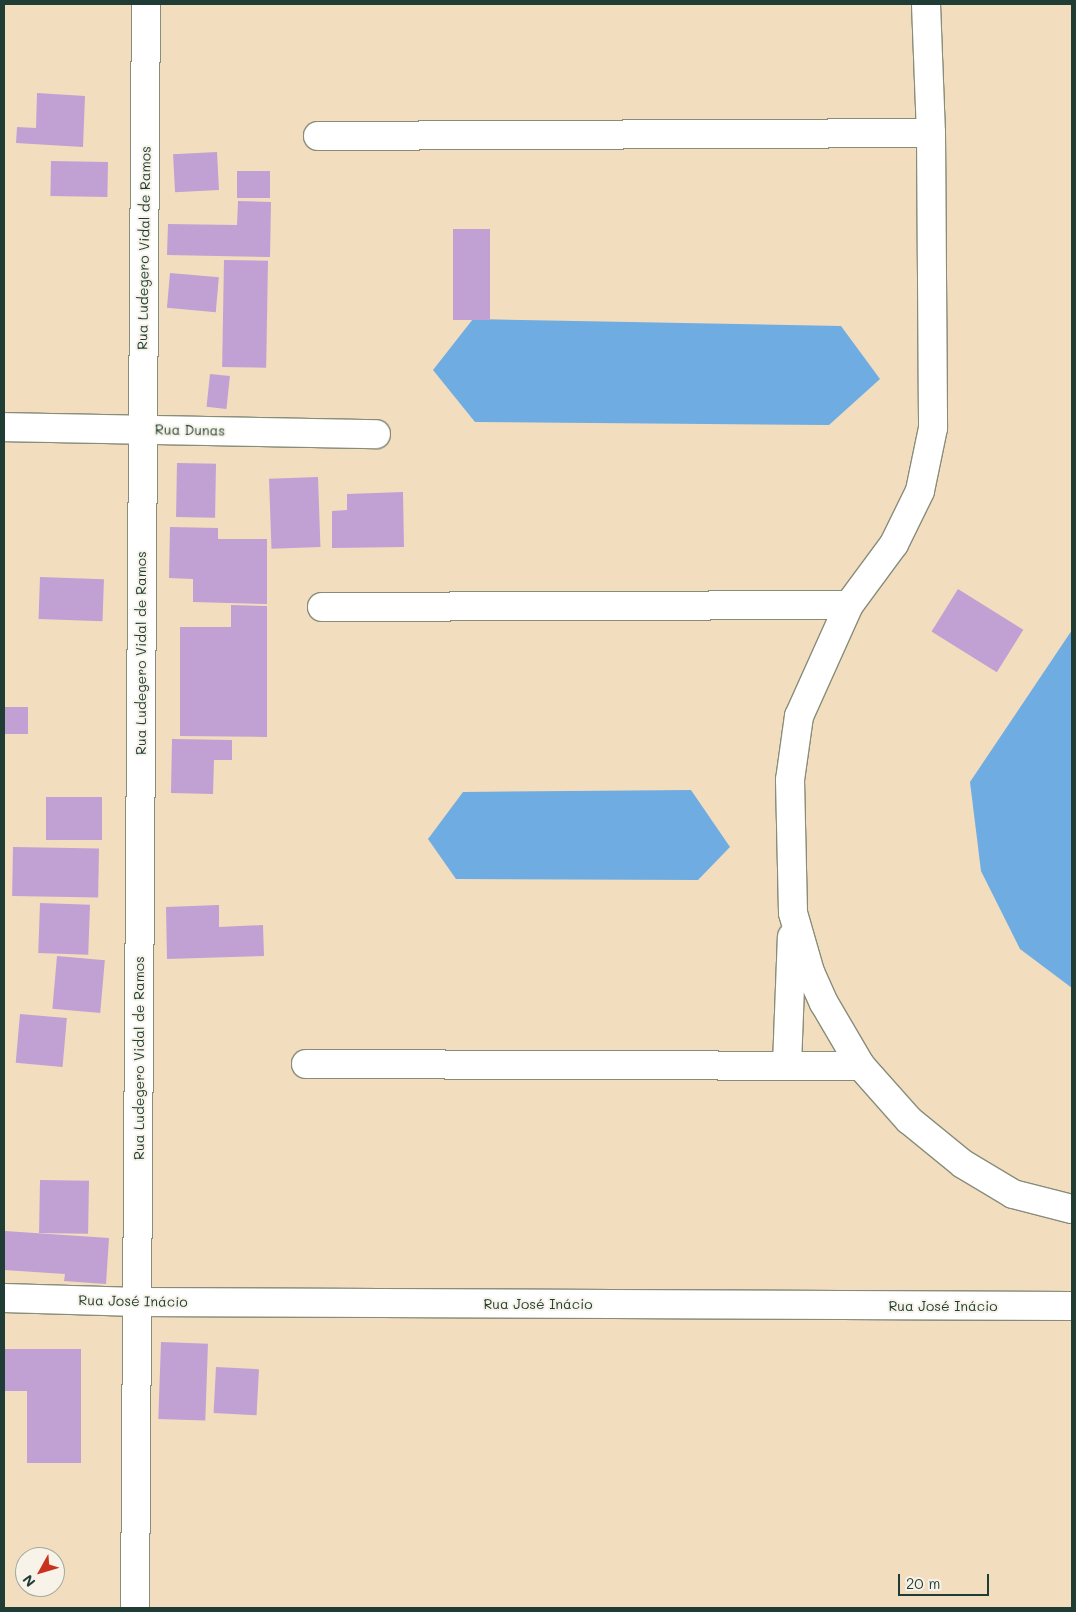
<!DOCTYPE html>
<meta charset="utf-8">
<style>
body{margin:0}
#map{position:relative;width:1076px;height:1612px;overflow:hidden;background:#f2ddbf;font-family:Mali,sans-serif}
div>[style]{position:absolute}
[style*='--x']{left:calc(var(--x)*1px);top:calc(var(--y)*1px);width:calc(var(--w)*1px);rotate:calc(var(--a)*1deg)}
.water>*{inset:0;background:#6face1}
.building>*{inset:0;background:#c1a0d4;transform-origin:0 0}
.roads{filter:drop-shadow(1px 0 #888d7a) drop-shadow(-1px 0 #888d7a) drop-shadow(0 1px #888d7a) drop-shadow(0 -1px #888d7a)}
.minor>*{height:28px;margin:-14px;padding:0 14px;transform-origin:14px;border-radius:14px;background:#fff}
span{translate:-50% -50%;white-space:nowrap;text-align:center;line-height:1.15;-webkit-text-stroke:4px #f7f3e8;paint-order:stroke}
.street-label{font-size:14px;color:#1f3d34}
.frame{position:absolute;inset:0;border:5px solid #1f3d34;pointer-events:none}
.north{position:absolute;left:15px;top:1547px;width:50px;height:50px;box-sizing:border-box;background:#f7f3e8;border:1px solid #a1aaa0;border-radius:50%;rotate:231deg;font-size:14px;font-weight:700;line-height:20px;text-align:center;color:#1f3d34}
.north::after{content:'';display:block;margin:auto;width:18px;height:22px;background:#c8321e;clip-path:polygon(50% 0,100% 100%,50% 72%,0 100%)}
.scale{position:absolute;left:898px;top:1574px;width:91px;height:22px;box-sizing:border-box;border:2px solid #1f3d34;border-top:0;padding-left:6px;font-size:15px;line-height:18px;white-space:nowrap;color:#1f3d34;-webkit-text-stroke:4px #f7f3e8;paint-order:stroke}
</style>
<div id="map">
<div class="water">
<i style="clip-path:polygon(473px 319px,841px 326px,880px 379px,829px 425px,475px 422px,433px 370px)"></i>
<i style="clip-path:polygon(1072px 630px,1072px 988px,1020px 949px,981px 871px,970px 782px)"></i>
<i style="clip-path:polygon(691px 790px,730px 847px,698px 880px,456px 879px,428px 839px,463px 792px)"></i>
</div>
<div class="building">
<i style="clip-path:polygon(37px 93px,85px 96px,83px 147px,16px 143px,17px 127px,36px 128px)"></i>
<i style="left:217px;top:152px;width:38px;height:44px;rotate:87deg"></i>
<i style="left:51px;top:161px;width:57px;height:35px;rotate:1deg"></i>
<i style="left:270px;top:171px;width:27px;height:33px;rotate:90deg"></i>
<i style="clip-path:polygon(238px 201px,271px 202px,270px 257px,167px 255px,168px 224px,237px 225px)"></i>
<i style="left:453px;top:229px;width:37px;height:91px"></i>
<i style="left:224px;top:260px;width:44px;height:107px;rotate:1deg"></i>
<i style="left:170px;top:273px;width:49px;height:35px;rotate:5deg"></i>
<i style="left:210px;top:374px;width:20px;height:33px;rotate:6deg"></i>
<i style="left:177px;top:463px;width:39px;height:54px;rotate:1deg"></i>
<i style="left:318px;top:477px;width:70px;height:49px;rotate:88deg"></i>
<i style="clip-path:polygon(403px 492px,404px 547px,332px 548px,332px 511px,347px 510px,347px 494px)"></i>
<i style="clip-path:polygon(170px 527px,218px 528px,218px 539px,267px 539px,267px 604px,193px 602px,193px 579px,169px 578px)"></i>
<i style="left:40px;top:577px;width:64px;height:42px;rotate:2deg"></i>
<i style="left:958px;top:589px;width:77px;height:50px;rotate:32deg"></i>
<i style="clip-path:polygon(231px 605px,267px 606px,267px 737px,180px 736px,180px 627px,231px 627px)"></i>
<i style="left:4px;top:707px;width:24px;height:27px"></i>
<i style="clip-path:polygon(172px 739px,232px 740px,232px 760px,214px 760px,213px 794px,171px 793px)"></i>
<i style="left:46px;top:797px;width:56px;height:43px"></i>
<i style="left:13px;top:847px;width:86px;height:49px;rotate:1deg"></i>
<i style="left:40px;top:903px;width:50px;height:50px;rotate:2deg"></i>
<i style="clip-path:polygon(219px 905px,219px 927px,263px 925px,264px 956px,167px 959px,166px 907px)"></i>
<i style="left:57px;top:956px;width:48px;height:53px;rotate:5deg"></i>
<i style="left:20px;top:1014px;width:47px;height:49px;rotate:5deg"></i>
<i style="left:40px;top:1180px;width:49px;height:53px;rotate:1deg"></i>
<i style="clip-path:polygon(5px 1231px,109px 1238px,106px 1284px,64px 1281px,65px 1274px,4px 1270px)"></i>
<i style="left:161px;top:1342px;width:47px;height:77px;rotate:2deg"></i>
<i style="clip-path:polygon(4px 1349px,81px 1349px,81px 1463px,27px 1463px,27px 1391px,4px 1391px)"></i>
<i style="left:216px;top:1367px;width:43px;height:46px;rotate:3deg"></i>
</div>
<div class="roads">
<div class="minor">
<i style="--x:926;--y:4;--w:129;--a:87.8"></i>
<i style="--x:931;--y:133;--w:295;--a:89.6"></i>
<i style="--x:933;--y:428;--w:64;--a:101.7"></i>
<i style="--x:920;--y:491;--w:59;--a:116.1"></i>
<i style="--x:894;--y:544;--w:76;--a:126.4"></i>
<i style="--x:849;--y:605;--w:122;--a:114.2"></i>
<i style="--x:799;--y:716;--w:65;--a:98"></i>
<i style="--x:790;--y:780;--w:133;--a:88.7"></i>
<i style="--x:793;--y:913;--w:61;--a:73.9"></i>
<i style="--x:810;--y:972;--w:34;--a:66"></i>
<i style="--x:824;--y:1003;--w:73;--a:59.6"></i>
<i style="--x:861;--y:1066;--w:72;--a:48.4"></i>
<i style="--x:909;--y:1120;--w:70;--a:39.2"></i>
<i style="--x:963;--y:1164;--w:58;--a:31"></i>
<i style="--x:1013;--y:1194;--w:61;--a:14.3"></i>
<i style="--x:318;--y:136;--w:613;--a:-0.28"></i>
<i style="--x:4;--y:427;--w:372;--a:1.1"></i>
<i style="--x:322;--y:607;--w:527;--a:-0.22"></i>
<i style="--x:306;--y:1064;--w:555;--a:0.21"></i>
<i style="--x:787;--y:1065;--w:128;--a:-87.8"></i>
<i style="--x:4;--y:1298;--w:134;--a:1.7"></i>
<i style="--x:138;--y:1302;--w:934;--a:0.25"></i>
<i style="--x:135;--y:1608;--w:1604;--a:-89.61"></i>
</div>
</div>
<div class="street-label">
<span style="left:144px;top:248px;rotate:-89deg">Rua Ludegero Vidal de Ramos</span>
<span style="left:190px;top:430px;rotate:1deg">Rua Dunas</span>
<span style="left:141px;top:653px;rotate:-90deg">Rua Ludegero Vidal de Ramos</span>
<span style="left:139px;top:1058px;rotate:-90deg">Rua Ludegero Vidal de Ramos</span>
<span style="left:133px;top:1301px;rotate:1deg">Rua José Inácio</span>
<span style="left:538px;top:1304px">Rua José Inácio</span>
<span style="left:943px;top:1306px">Rua José Inácio</span>
</div>
<div class="frame"></div>
<div class="north">N</div>
<div class="scale">20 m</div>
</div>
